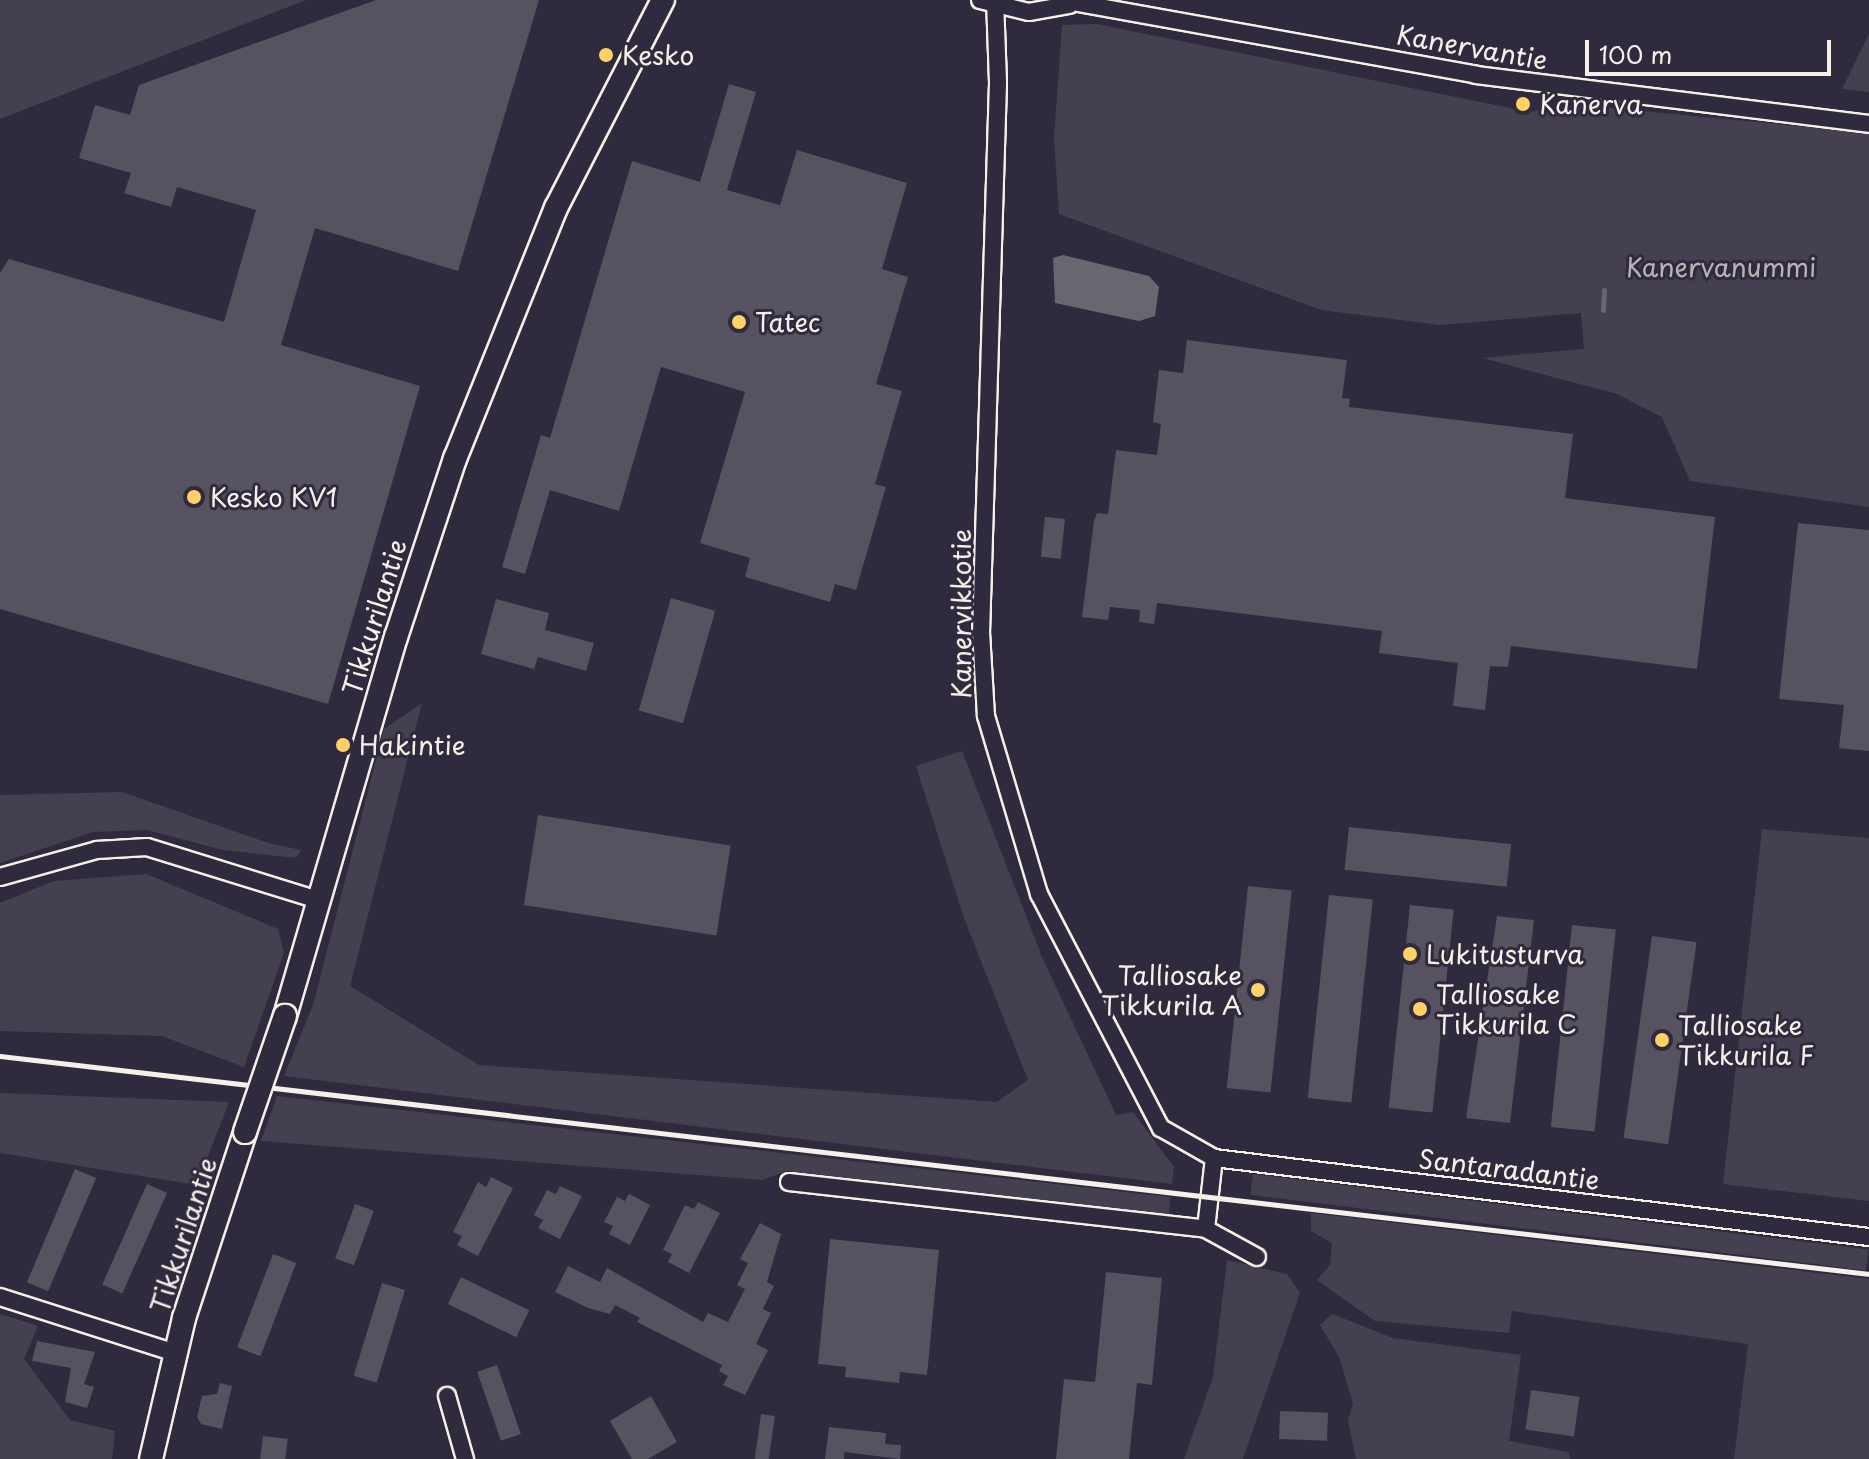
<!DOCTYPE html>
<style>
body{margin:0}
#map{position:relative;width:1869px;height:1459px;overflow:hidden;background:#2f2a3d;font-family:"Playpen Sans",sans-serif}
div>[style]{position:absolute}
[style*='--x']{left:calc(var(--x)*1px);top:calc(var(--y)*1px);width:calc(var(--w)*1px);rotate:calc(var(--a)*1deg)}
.green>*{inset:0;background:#454050;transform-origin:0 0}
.water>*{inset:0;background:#6a6670}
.stream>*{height:5px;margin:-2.5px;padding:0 2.5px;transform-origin:2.5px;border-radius:2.5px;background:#6a6670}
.building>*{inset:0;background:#56525f;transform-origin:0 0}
.roads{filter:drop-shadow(2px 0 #f4f1e8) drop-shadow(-2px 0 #f4f1e8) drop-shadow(0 2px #f4f1e8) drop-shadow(0 -2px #f4f1e8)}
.minor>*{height:16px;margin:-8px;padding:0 8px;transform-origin:8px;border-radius:8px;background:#2f2a3d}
.secondary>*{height:22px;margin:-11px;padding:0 11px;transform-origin:11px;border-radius:11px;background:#2f2a3d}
.rail>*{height:5px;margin:-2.5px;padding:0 2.5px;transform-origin:2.5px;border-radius:2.5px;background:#f4f1e8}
.bridges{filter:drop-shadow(2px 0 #f4f1e8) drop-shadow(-2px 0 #f4f1e8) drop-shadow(0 2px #f4f1e8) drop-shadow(0 -2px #f4f1e8)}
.secondary-bridge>*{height:22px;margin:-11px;padding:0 11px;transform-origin:11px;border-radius:11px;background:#2f2a3d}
.dots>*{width:22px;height:22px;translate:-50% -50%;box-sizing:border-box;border:4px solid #2f2a3d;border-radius:50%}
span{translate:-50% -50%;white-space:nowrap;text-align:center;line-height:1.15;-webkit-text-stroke:6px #2f2a3d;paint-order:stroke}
.street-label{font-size:26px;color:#f4f1e8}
.poi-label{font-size:26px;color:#f4f1e8}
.left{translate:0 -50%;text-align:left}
.right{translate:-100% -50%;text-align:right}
.park-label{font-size:26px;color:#b7b3b3}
.scale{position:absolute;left:1585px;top:40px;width:246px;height:36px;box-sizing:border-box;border:4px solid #f4f1e8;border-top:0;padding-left:10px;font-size:24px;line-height:28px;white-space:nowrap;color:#f4f1e8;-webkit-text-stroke:6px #2f2a3d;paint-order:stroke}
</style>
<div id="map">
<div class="green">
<i style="clip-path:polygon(0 0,306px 0,0 119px)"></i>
<i style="clip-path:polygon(1097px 24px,1530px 112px,1570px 104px,1869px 133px,1869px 507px,1690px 481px,1662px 417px,1617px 394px,1482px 358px,1584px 349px,1581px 313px,1440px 325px,1321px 310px,1059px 214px,1054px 137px,1062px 25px)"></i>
<i style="clip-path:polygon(1869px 34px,1869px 92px,1842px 89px)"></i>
<i style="clip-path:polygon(422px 703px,350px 986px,479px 1065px,997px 1102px,1028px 1080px,964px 918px,916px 766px,962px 751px,1042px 957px,1116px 1115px,1133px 1112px,1174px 1167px,1172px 1184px,284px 1076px,313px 1005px,384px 729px)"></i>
<i style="clip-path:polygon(122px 792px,268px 843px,301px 850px,296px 858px,223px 850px,147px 830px,93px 832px,0 863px,0 795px)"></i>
<i style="clip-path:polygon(1762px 829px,1869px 838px,1869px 1201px,1723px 1184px)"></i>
<i style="clip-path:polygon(146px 874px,278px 929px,284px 953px,244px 1067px,162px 1036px,0 1031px,0 903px,54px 881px)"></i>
<i style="clip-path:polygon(0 1093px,229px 1102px,197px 1185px,0 1153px)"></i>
<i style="clip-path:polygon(277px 1096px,1170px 1197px,1169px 1215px,786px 1171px,763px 1180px,261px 1141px)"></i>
<i style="left:1253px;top:1174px;width:620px;height:21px;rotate:7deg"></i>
<i style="clip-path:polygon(1311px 1213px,1869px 1279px,1869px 1459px,1734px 1459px,1748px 1344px,1512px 1311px,1509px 1333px,1375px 1321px,1317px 1280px,1330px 1265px,1332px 1243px,1311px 1231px)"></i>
<i style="clip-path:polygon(1227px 1260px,1287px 1274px,1300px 1293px,1243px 1459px,1184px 1459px,1213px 1377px)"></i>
<i style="clip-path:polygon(0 1314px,38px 1326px,24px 1359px,70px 1420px,115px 1431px,112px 1459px,0 1459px)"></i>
<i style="clip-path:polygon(1332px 1314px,1393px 1338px,1521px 1355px,1509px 1441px,1569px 1452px,1570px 1459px,1356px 1459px,1348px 1421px,1353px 1403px,1339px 1357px,1320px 1325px)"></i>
</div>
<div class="water">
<i style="clip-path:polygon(1063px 255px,1149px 276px,1159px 287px,1155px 316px,1139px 321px,1055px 303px,1053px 258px)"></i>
</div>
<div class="stream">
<i style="--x:1603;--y:310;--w:20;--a:-87"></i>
</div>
<div class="building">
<i style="clip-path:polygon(376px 0,539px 0,458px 271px,315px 228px,281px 345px,420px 386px,328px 704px,0 609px,0 273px,9px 259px,224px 322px,256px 210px,177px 187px,171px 207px,124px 193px,131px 173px,79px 158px,95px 105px,130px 115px,139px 85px)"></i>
<i style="clip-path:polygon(729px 84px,756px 92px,727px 190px,780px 205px,797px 150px,907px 183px,882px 269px,908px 277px,876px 384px,902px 391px,875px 484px,886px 487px,856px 590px,835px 584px,830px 602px,745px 577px,750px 558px,700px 543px,745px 392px,661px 367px,619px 511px,550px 490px,525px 574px,502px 567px,541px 435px,550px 438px,632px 161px,700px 182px)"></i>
<i style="clip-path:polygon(1187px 340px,1347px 360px,1342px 398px,1350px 399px,1349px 407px,1573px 434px,1565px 498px,1715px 517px,1697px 669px,1511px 646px,1508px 667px,1490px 666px,1485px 710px,1453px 706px,1458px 663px,1379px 653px,1382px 631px,1157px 603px,1154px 624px,1139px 622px,1140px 610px,1110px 607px,1108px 620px,1082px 617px,1094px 521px,1097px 513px,1108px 514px,1116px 450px,1157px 455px,1161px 424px,1153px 422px,1159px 370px,1183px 373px)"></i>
<i style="left:1045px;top:517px;width:20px;height:40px;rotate:6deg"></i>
<i style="clip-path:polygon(1798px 523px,1869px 530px,1869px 751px,1839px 748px,1844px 705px,1779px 699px)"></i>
<i style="left:671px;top:598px;width:46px;height:117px;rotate:16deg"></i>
<i style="clip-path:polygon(496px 599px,549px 613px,545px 630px,594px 643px,586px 671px,538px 657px,534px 669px,481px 654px)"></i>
<i style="left:538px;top:815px;width:195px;height:91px;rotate:9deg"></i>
<i style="left:1349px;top:827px;width:163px;height:43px;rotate:6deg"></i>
<i style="left:1248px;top:886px;width:44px;height:203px;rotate:6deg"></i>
<i style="left:1329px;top:895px;width:44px;height:204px;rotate:6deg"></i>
<i style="left:1410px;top:905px;width:44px;height:204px;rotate:6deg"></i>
<i style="clip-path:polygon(1497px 916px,1534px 920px,1510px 1123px,1466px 1118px)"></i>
<i style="left:1572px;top:925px;width:44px;height:203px;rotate:6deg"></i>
<i style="left:1652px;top:936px;width:45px;height:204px;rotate:8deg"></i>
<i style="left:75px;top:1169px;width:23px;height:123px;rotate:23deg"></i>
<i style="clip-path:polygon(491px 1177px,513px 1188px,478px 1256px,457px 1245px,462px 1236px,453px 1232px,478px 1182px,486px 1187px)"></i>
<i style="left:147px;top:1184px;width:22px;height:110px;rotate:24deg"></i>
<i style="clip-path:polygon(560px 1186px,582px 1196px,560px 1239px,538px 1228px,543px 1220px,534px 1215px,547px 1190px,556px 1194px)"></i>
<i style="clip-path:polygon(629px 1194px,650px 1205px,630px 1245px,609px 1234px,613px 1226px,604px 1222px,617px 1197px,625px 1201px)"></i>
<i style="clip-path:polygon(698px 1202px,720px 1213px,689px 1273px,668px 1262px,672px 1254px,663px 1250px,685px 1205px,694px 1209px)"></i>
<i style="left:355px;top:1204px;width:20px;height:58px;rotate:20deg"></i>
<i style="clip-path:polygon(760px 1223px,781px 1234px,767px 1282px,774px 1286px,763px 1309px,771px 1313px,756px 1344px,768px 1350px,745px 1395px,723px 1385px,728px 1376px,719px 1371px,722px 1365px,637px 1322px,640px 1318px,615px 1305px,610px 1314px,588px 1308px,555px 1292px,568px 1266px,600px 1282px,607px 1268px,703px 1322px,708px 1313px,728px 1322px,745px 1289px,737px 1285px,748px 1263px,740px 1259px)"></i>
<i style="clip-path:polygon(830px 1239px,939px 1250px,927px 1375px,900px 1372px,899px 1383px,845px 1377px,846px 1367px,818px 1364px)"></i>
<i style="left:273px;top:1254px;width:25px;height:100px;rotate:21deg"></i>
<i style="clip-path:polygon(1106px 1272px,1162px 1278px,1152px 1385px,1137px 1383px,1129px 1459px,1056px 1459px,1064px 1379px,1095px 1382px)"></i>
<i style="left:461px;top:1277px;width:76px;height:30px;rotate:26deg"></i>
<i style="left:382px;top:1283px;width:24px;height:97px;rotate:17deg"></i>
<i style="clip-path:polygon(37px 1341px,95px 1352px,84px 1384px,94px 1387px,87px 1408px,65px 1402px,71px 1368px,32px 1361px)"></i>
<i style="left:497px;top:1365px;width:73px;height:21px;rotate:71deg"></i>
<i style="clip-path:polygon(220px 1383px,232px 1386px,222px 1429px,201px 1424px,197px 1417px,202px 1396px,217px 1394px)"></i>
<i style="left:1531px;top:1390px;width:49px;height:40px;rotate:8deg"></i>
<i style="clip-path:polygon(651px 1396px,677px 1442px,648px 1459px,632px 1459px,610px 1421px)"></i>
<i style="left:1280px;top:1411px;width:48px;height:28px;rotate:2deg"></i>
<i style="left:761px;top:1414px;width:14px;height:45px;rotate:8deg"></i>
<i style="clip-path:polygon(829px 1427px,886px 1433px,885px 1444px,901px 1445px,900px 1459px,844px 1452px,844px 1459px,825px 1459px)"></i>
<i style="left:263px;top:1436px;width:25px;height:23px;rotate:7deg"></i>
</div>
<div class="roads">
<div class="minor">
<i style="--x:980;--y:0;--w:50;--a:13.8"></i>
<i style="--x:1029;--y:12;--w:41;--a:-9.9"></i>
<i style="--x:995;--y:0;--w:83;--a:87.9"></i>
<i style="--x:998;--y:83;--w:549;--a:91.77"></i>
<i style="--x:981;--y:632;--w:84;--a:86.6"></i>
<i style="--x:986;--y:716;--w:186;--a:73.4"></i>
<i style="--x:1039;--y:894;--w:264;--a:62.5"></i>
<i style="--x:1161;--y:1128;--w:61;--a:29.5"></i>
<i style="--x:1214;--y:1158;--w:660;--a:6.88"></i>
<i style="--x:1061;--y:0;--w:422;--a:10.2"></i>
<i style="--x:1476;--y:75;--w:396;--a:7.1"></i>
<i style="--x:0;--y:877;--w:101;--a:-15.6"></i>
<i style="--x:97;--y:850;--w:50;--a:-3.4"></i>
<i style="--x:147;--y:847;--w:182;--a:17.2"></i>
<i style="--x:789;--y:1182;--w:420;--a:6.4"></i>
<i style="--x:1206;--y:1229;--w:71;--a:-83.6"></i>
<i style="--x:1206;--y:1229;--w:58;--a:28.8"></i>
<i style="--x:0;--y:1297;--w:184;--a:17.7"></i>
<i style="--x:447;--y:1396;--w:66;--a:74.1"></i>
</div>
<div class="secondary">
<i style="--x:285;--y:1016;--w:395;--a:-73.7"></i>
<i style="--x:396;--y:637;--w:188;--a:-71.7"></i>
<i style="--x:455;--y:459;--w:271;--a:-68.1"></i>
<i style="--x:556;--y:208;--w:234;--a:-62.8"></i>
<i style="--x:151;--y:1459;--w:145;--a:-76.8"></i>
<i style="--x:184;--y:1318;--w:196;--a:-71.8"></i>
</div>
</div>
<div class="rail">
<i style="--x:0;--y:1056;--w:1882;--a:6.65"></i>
</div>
<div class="bridges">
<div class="secondary-bridge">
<i style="--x:245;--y:1132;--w:123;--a:-71"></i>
</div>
</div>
<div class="dots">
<i style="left:606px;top:55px;background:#ffd166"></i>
<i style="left:1523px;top:104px;background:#ffd166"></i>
<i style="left:739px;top:322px;background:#ffd166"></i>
<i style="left:194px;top:497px;background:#ffd166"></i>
<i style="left:343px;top:745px;background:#ffd166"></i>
<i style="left:1410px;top:954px;background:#ffd166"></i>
<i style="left:1258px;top:990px;background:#ffd166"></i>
<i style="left:1420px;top:1009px;background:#ffd166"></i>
<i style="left:1662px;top:1040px;background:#ffd166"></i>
</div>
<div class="street-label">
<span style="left:1472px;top:47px;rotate:10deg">Kanervantie</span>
<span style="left:961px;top:614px;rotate:-90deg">Kanervikkotie</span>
<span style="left:374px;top:617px;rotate:-73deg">Tikkurilantie</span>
<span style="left:1509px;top:1169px;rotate:7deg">Santaradantie</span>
<span style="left:183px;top:1235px;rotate:-72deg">Tikkurilantie</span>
</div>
<div class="poi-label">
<span class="left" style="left:622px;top:55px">Kesko</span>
<span class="left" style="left:1539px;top:104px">Kanerva</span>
<span class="left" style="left:755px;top:322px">Tatec</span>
<span class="left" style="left:210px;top:497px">Kesko KV1</span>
<span class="left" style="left:359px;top:745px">Hakintie</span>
<span class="left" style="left:1426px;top:954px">Lukitusturva</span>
<span class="right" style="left:1242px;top:990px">Talliosake<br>Tikkurila A</span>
<span class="left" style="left:1436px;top:1009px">Talliosake<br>Tikkurila C</span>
<span class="left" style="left:1678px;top:1040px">Talliosake<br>Tikkurila F</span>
</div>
<div class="park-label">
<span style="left:1721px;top:267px">Kanervanummi</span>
</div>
<div class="scale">100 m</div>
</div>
